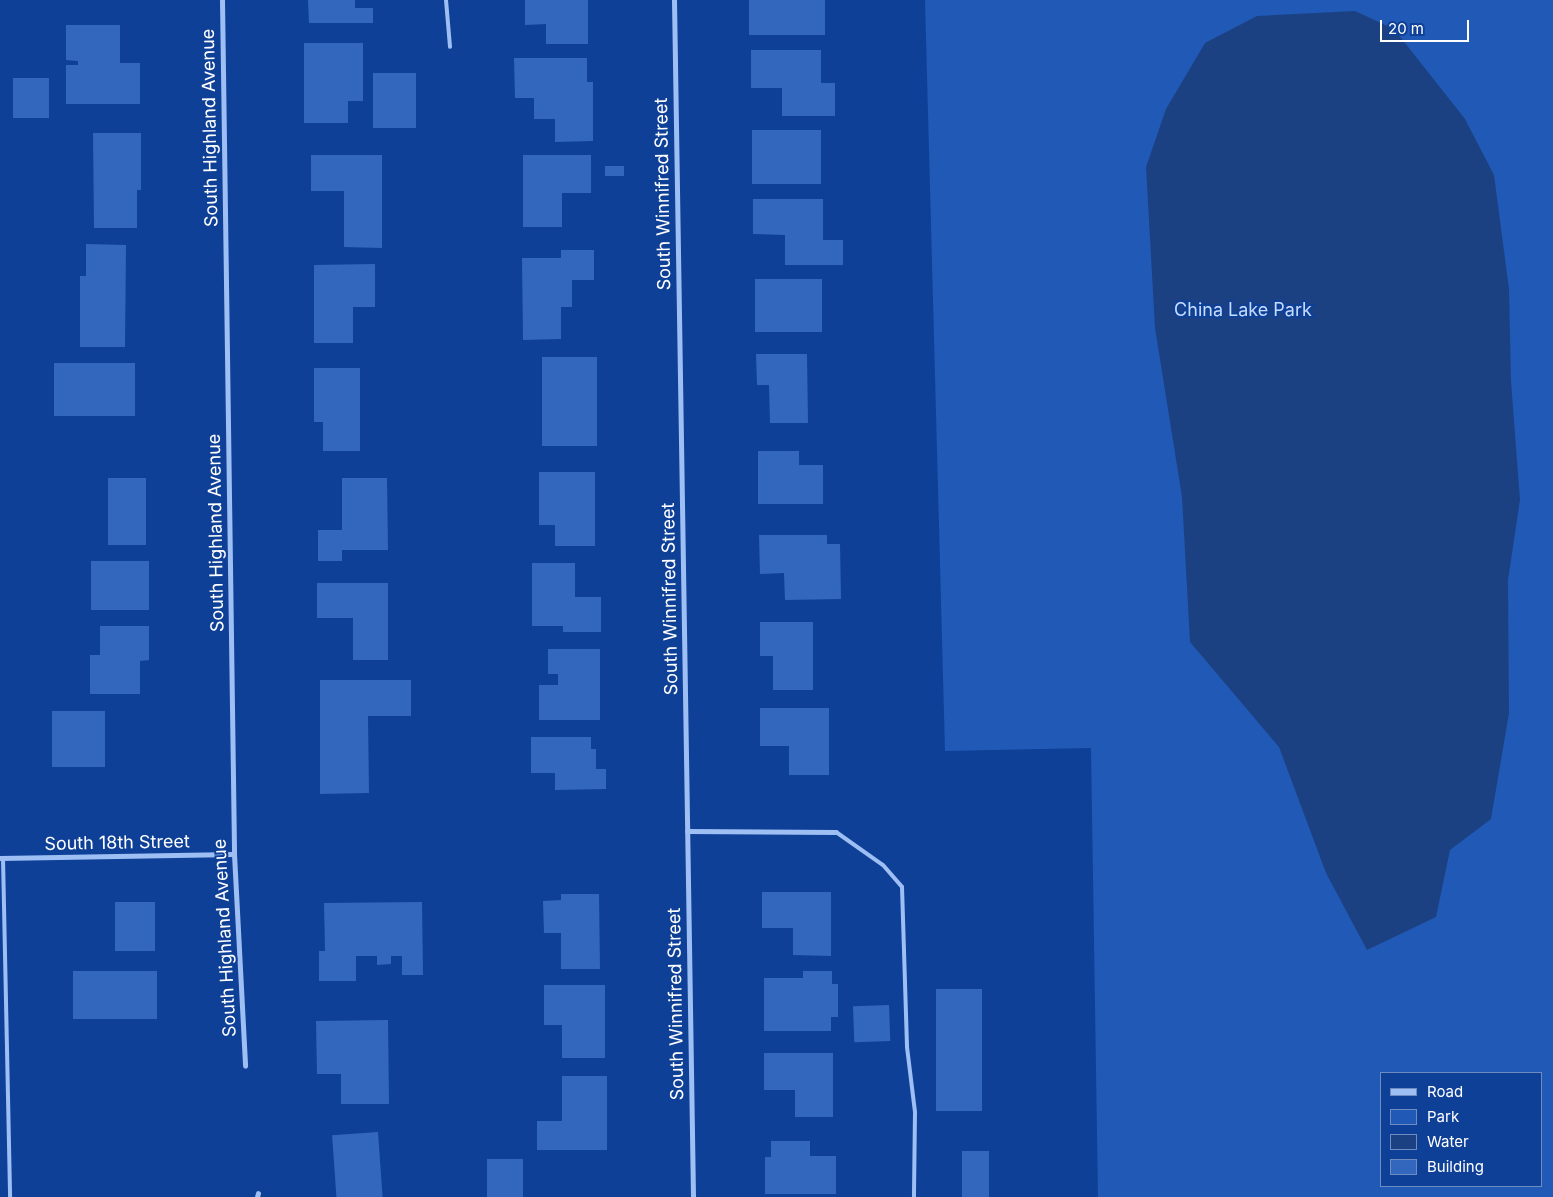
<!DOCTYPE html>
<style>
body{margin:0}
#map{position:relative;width:1553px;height:1197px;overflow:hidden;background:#0f4097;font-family:Inter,sans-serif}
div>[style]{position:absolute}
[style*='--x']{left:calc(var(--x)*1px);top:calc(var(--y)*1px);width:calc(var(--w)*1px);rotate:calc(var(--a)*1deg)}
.green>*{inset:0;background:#2159b6}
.water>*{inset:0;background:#1c4182}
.building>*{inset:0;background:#3367bd;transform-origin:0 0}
.lane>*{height:4px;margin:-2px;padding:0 2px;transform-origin:2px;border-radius:2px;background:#9ebff4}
.street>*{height:5px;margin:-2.5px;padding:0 2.5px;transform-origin:2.5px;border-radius:2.5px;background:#9ebff4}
span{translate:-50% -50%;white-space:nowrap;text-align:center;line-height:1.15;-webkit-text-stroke:4px #0f4097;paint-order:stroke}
.street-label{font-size:18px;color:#fff}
.park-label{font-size:18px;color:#c7dcfe}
.legend{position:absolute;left:1380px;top:1072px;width:162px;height:115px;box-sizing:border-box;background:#0f4097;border:1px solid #6f8cc1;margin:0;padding:6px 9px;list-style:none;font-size:15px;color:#fff}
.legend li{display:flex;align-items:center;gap:10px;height:25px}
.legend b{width:25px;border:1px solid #6f8cc1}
.scale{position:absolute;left:1380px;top:20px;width:89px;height:22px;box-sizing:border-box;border:2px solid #fff;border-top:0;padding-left:6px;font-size:15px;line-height:18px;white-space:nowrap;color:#fff;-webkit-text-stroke:4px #0f4097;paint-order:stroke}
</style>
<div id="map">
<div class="green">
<i style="clip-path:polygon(evenodd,925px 0,1553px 0,1553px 1197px,1098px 1197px,1091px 748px,945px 751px,925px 0,1382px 1073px,1542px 1073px,1542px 1186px,1382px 1186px,1382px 1073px)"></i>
</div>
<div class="water">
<i style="clip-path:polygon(1355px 11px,1394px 29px,1465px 119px,1494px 175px,1509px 289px,1511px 381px,1520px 500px,1508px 580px,1509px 713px,1491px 819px,1450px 850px,1436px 917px,1367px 950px,1326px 873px,1279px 747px,1190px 642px,1182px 497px,1155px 328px,1146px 167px,1166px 109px,1205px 43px,1257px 16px)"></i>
</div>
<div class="building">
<i style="clip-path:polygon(308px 0,355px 0,355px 8px,373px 8px,373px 23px,309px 23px)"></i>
<i style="clip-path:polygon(525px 0,588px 0,588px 44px,546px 44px,546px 24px,525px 25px)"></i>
<i style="left:749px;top:0;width:76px;height:35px"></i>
<i style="clip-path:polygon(66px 25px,120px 25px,120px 63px,140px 63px,140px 104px,66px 104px,66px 65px,78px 65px,78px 61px,66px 60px)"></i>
<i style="clip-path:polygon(304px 43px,363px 43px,363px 101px,348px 101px,348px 123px,304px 123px)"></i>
<i style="clip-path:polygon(751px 50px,821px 50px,821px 83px,835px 83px,835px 116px,782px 116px,782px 88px,751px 88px)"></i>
<i style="clip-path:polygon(514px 58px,587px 58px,587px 82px,593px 82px,593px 141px,555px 142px,555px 119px,534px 119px,534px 98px,515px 98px)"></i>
<i style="left:373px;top:73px;width:43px;height:55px"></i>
<i style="left:13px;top:78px;width:36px;height:40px"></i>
<i style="left:752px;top:130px;width:69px;height:54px"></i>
<i style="clip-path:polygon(93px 133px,141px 133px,141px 190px,137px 190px,137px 228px,94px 228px)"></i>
<i style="clip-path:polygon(311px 155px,382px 155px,382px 248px,344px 247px,344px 191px,311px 191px)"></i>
<i style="clip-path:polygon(523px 155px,591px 155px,591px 193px,562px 193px,562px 227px,523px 227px)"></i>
<i style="left:605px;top:166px;width:19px;height:10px"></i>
<i style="clip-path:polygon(753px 199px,823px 199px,823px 240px,843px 240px,843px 265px,785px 265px,785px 235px,753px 234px)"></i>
<i style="clip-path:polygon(86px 244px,126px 245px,125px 347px,80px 347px,80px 276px,86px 276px)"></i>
<i style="clip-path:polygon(561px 250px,594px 250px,594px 280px,572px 280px,572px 307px,561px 307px,561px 339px,523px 340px,522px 258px,561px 258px)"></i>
<i style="clip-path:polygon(375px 264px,375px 307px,353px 307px,353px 343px,314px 343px,314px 265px)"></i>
<i style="left:755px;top:279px;width:67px;height:53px"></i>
<i style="clip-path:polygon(756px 354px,807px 354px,808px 423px,770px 423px,769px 385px,757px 385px)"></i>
<i style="left:542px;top:357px;width:55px;height:89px"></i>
<i style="left:54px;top:363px;width:81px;height:53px"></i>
<i style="clip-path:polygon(314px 368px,360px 368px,360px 451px,323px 451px,323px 422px,314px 422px)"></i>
<i style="clip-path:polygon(758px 451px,799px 451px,799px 465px,823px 465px,823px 504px,758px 504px)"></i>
<i style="clip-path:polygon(539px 472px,595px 472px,595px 546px,555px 546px,555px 525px,539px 525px)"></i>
<i style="left:108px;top:478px;width:38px;height:67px"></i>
<i style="clip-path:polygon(342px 478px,387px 478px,388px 550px,342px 550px,342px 561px,318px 561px,318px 530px,342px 530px)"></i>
<i style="clip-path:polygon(759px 535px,827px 535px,827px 544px,840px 544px,841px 599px,785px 600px,784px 573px,760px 574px)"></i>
<i style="left:91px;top:561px;width:58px;height:49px"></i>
<i style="clip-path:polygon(532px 563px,575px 563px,575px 597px,601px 597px,601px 632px,563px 632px,563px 626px,532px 626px)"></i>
<i style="clip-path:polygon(317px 583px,388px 583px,388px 660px,353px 660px,353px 618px,317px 618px)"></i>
<i style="clip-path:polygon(760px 622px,813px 622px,813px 690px,773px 690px,773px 656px,760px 656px)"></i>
<i style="clip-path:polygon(100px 626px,149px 626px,149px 660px,140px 661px,140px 694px,90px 694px,90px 655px,100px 655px)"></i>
<i style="clip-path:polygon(548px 649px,600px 649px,600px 720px,539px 720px,539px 685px,558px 685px,558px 674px,548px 674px)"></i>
<i style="clip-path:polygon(320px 680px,411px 680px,411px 716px,368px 716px,369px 793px,320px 794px)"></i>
<i style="clip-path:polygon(760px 708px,829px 708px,829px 775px,789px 775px,789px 746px,760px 746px)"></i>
<i style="left:105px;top:711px;width:56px;height:53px;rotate:90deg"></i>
<i style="clip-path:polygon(531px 737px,591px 737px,591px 749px,596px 749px,596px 769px,606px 769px,606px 789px,555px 790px,555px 773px,531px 773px)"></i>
<i style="clip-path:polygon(762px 892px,831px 892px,831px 956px,793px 955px,793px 928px,762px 928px)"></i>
<i style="clip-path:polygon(561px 894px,599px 894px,600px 969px,561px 969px,561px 933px,544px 933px,543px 901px,561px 900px)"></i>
<i style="left:115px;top:902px;width:40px;height:49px"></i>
<i style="clip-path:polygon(422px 902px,423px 975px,402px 975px,402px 956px,391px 956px,391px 964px,377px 965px,377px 956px,356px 956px,356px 981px,319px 981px,319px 951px,325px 951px,324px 903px)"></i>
<i style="left:73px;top:971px;width:84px;height:48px"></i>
<i style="clip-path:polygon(803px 971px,832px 971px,832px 984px,838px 984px,838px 1017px,831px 1017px,831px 1031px,764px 1031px,764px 978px,803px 978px)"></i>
<i style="clip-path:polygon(544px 985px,605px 985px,605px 1058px,562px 1058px,562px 1025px,544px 1025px)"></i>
<i style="left:936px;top:989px;width:46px;height:122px"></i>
<i style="left:889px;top:1005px;width:36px;height:36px;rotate:88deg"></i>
<i style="clip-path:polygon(388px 1020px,389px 1104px,341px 1104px,341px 1074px,317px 1074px,316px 1021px)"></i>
<i style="clip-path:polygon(764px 1053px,833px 1053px,833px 1117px,795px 1117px,795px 1090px,764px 1090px)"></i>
<i style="clip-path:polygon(562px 1076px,607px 1076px,607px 1150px,537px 1150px,537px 1121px,562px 1121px)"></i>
<i style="left:378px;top:1132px;width:65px;height:46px;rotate:86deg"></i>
<i style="clip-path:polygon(771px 1141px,810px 1141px,810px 1156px,836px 1156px,836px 1194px,765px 1194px,765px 1157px,771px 1157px)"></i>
<i style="left:962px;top:1151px;width:27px;height:46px"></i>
<i style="left:487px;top:1159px;width:36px;height:38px"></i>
</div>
<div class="lane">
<i style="--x:446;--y:0;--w:47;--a:85.1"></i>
<i style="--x:836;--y:832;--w:57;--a:35.1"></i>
<i style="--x:883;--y:865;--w:29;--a:49"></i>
<i style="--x:902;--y:887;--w:160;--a:88.2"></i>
<i style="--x:907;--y:1047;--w:65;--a:83"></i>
<i style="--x:915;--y:1112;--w:85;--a:90.7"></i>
<i style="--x:3;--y:858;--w:339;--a:88.8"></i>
</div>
<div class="street">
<i style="--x:222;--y:0;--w:854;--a:89.19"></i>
<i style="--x:234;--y:854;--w:212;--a:87"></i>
<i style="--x:674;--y:0;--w:1197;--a:89.09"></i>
<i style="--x:687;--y:831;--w:149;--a:0.4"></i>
<i style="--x:0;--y:858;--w:234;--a:-1"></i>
<i style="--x:257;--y:1197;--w:4;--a:-76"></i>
</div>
<div class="street-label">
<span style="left:210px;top:128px;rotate:-91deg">South Highland Avenue</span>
<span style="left:663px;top:194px;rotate:-91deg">South Winnifred Street</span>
<span style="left:216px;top:533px;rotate:-91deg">South Highland Avenue</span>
<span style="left:670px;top:599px;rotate:-91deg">South Winnifred Street</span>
<span style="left:117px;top:843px;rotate:-1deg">South 18th Street</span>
<span style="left:225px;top:938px;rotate:-93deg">South Highland Avenue</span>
<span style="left:676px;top:1004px;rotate:-91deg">South Winnifred Street</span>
</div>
<div class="park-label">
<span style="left:1243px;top:310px">China Lake Park</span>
</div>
<ul class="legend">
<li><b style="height:6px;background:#9ebff4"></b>Road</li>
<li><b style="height:14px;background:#2159b6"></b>Park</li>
<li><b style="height:14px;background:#1c4182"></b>Water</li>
<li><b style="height:14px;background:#3367bd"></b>Building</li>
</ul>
<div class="scale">20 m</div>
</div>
